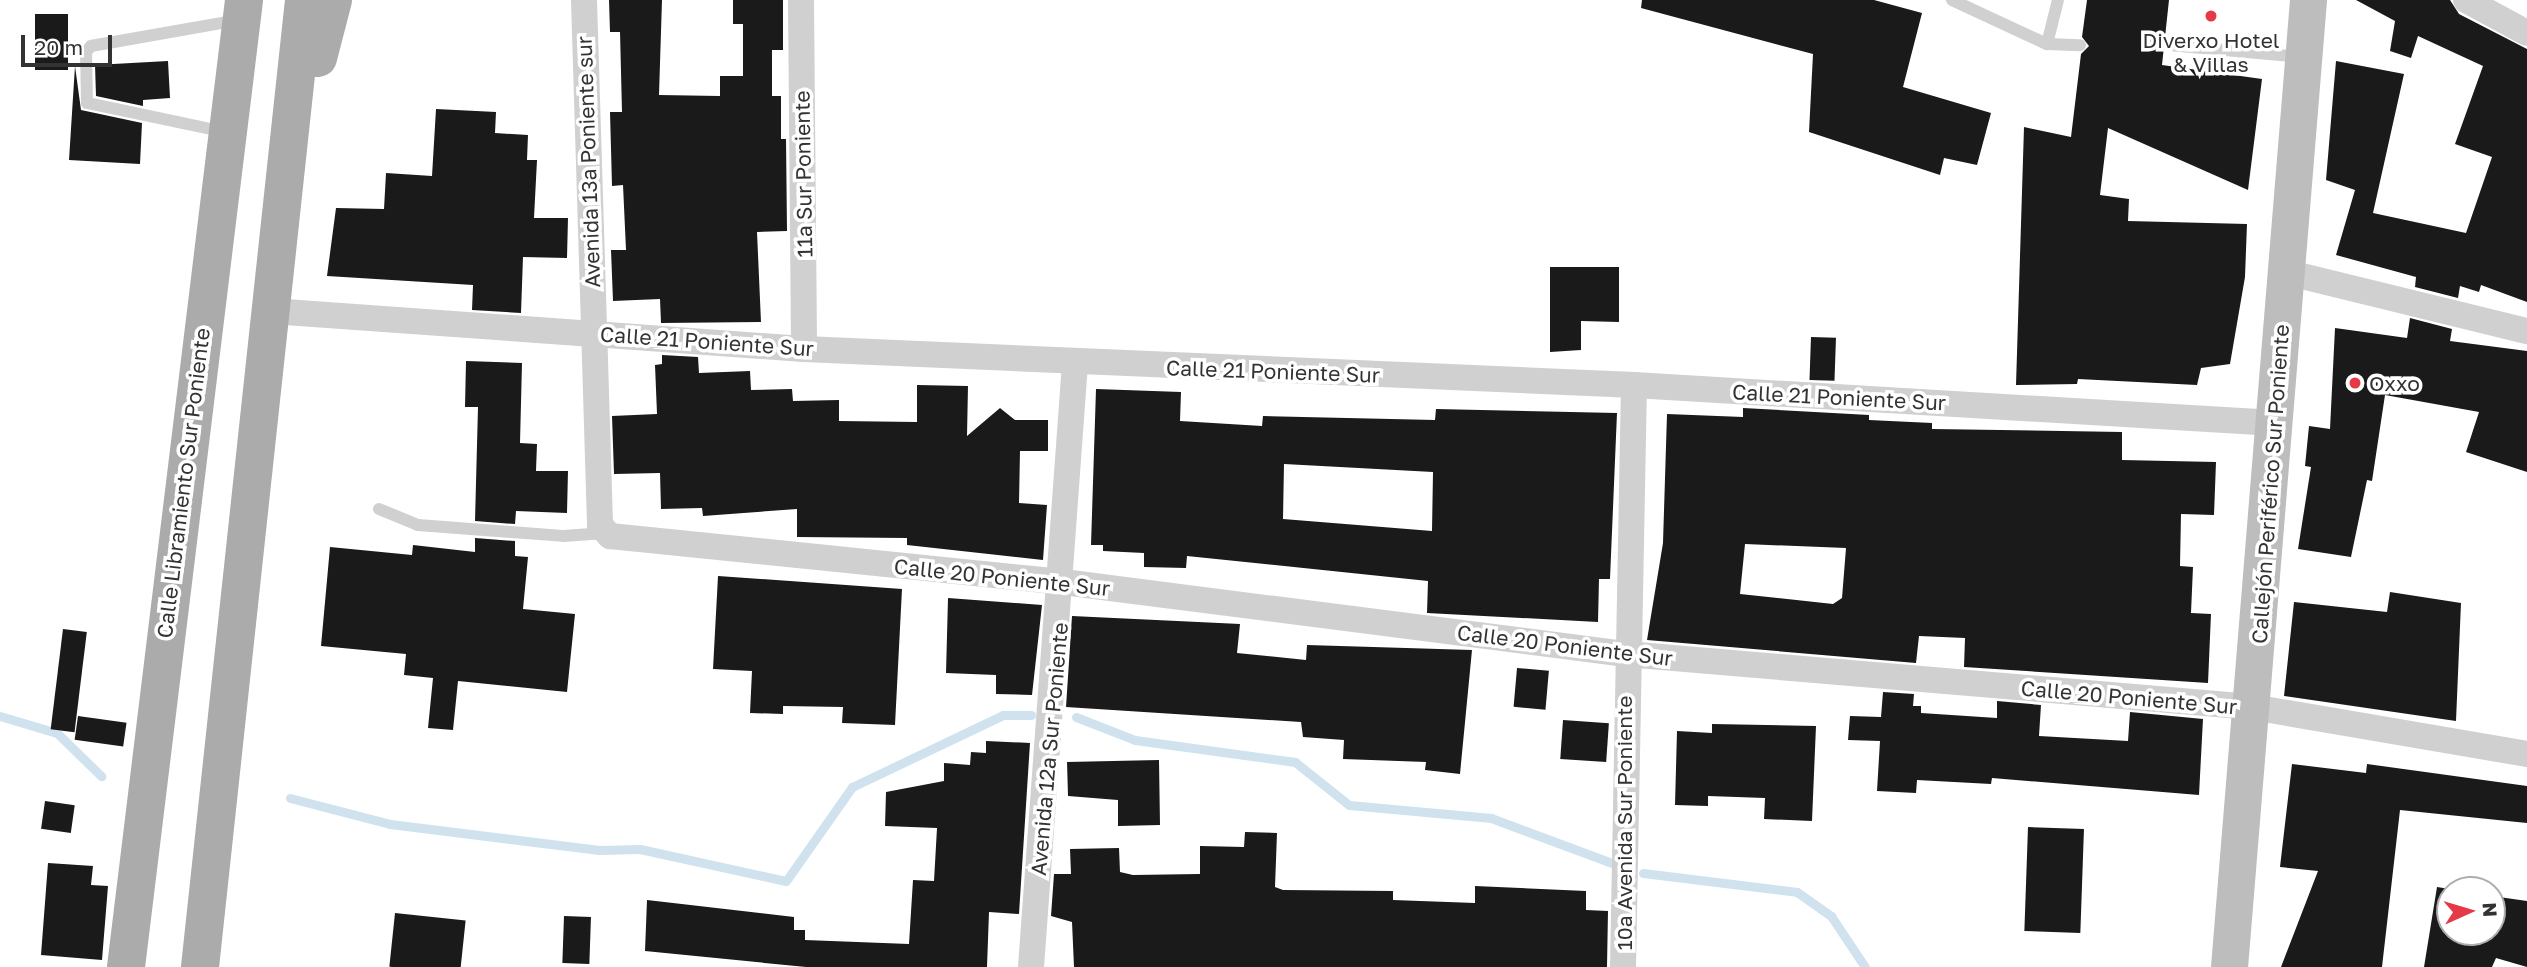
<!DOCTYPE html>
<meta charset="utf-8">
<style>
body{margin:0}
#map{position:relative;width:2527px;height:967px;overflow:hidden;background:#fff;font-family:"Golos Text",sans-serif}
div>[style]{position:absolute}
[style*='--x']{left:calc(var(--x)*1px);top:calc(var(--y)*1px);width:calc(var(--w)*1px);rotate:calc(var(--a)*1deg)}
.stream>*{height:9px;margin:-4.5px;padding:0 4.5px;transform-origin:4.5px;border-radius:4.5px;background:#cfe2ee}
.building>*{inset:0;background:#1a1a1a;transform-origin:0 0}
.service>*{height:12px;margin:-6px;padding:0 6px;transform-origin:6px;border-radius:6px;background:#d0d0d0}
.minor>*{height:26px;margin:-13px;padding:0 13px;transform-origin:13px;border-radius:13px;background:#d0d0d0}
.secondary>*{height:37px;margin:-18.5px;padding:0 18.5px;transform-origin:18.5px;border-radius:18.5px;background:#bdbdbd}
.primary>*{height:38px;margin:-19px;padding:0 19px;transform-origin:19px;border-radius:19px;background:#ababab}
.dots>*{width:19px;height:19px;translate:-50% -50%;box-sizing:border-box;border:4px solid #fff;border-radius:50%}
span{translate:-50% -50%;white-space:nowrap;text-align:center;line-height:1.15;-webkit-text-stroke:7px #fff;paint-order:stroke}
.poi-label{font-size:21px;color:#333}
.left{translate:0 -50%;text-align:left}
.street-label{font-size:21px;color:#333}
.north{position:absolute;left:2436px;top:876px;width:70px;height:70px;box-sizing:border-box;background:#fff;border:2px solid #adadad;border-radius:50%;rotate:86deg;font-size:19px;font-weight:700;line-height:28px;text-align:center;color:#333}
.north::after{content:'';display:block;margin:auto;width:24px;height:32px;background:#e63946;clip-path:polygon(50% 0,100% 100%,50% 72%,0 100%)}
.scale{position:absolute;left:21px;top:35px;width:91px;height:32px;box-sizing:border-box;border:4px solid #333;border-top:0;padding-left:9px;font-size:21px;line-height:24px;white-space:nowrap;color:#333;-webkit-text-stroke:5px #fff;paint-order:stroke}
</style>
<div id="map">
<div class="stream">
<i style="--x:0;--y:716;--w:59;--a:16.6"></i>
<i style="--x:57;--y:733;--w:62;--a:44.3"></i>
<i style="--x:1076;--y:717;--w:63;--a:21.3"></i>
<i style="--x:1135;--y:740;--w:162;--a:7.8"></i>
<i style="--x:1295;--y:762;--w:69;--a:38.5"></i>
<i style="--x:1349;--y:805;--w:143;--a:5.2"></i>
<i style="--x:1491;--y:818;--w:129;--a:20.4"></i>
<i style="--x:290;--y:798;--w:103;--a:14.6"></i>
<i style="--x:390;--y:824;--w:211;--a:7.1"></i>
<i style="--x:599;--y:850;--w:41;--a:-1.4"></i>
<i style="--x:640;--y:849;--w:149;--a:12.4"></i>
<i style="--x:786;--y:881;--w:115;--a:-54.9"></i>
<i style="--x:852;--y:787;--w:167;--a:-25.5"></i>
<i style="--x:1003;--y:715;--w:28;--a:0"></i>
<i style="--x:1643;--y:873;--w:155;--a:7"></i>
<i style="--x:1797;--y:892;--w:42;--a:35.2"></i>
<i style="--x:1831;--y:916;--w:61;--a:56.3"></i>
</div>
<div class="building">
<i style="clip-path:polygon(609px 0,662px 0,659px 95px,720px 96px,720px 76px,743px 76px,743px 24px,733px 24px,733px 0,783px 0,783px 50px,772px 50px,772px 96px,781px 96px,781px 139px,786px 139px,787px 231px,757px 232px,761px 322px,661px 323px,660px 299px,613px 301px,611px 250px,626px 250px,623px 185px,612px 186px,610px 112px,622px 112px,620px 32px,610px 32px)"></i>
<i style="clip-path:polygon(1642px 0,1874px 0,1922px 13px,1903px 87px,1991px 113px,1977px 165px,1944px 158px,1940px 175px,1809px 132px,1813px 54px,1641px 8px)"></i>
<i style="clip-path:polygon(2087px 0,2169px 0,2162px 65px,2262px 79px,2248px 190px,2108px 128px,2100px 195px,2129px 199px,2128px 221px,2247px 224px,2245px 277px,2230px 364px,2201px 368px,2197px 385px,2078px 379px,2077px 384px,2016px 385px,2024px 127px,2071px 137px,2081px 54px,2089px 46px,2082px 37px)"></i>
<i style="clip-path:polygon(2356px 0,2450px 0,2459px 14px,2527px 49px,2527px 302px,2481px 285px,2479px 292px,2460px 286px,2458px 298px,2415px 287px,2416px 277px,2336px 255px,2355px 190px,2326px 180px,2336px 61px,2404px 74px,2373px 213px,2466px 233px,2492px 157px,2455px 144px,2483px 66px,2418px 36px,2411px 58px,2390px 51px,2395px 21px)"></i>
<i style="left:35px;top:14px;width:33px;height:56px"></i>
<i style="clip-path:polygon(168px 61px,170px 98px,143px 100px,143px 106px,96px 96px,95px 65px)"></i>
<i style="clip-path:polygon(75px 66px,81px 110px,142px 123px,140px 164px,69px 160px)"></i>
<i style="clip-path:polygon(436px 109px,496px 112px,495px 133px,528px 135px,527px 160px,537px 160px,534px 218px,568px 218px,567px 258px,523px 257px,521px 313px,472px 310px,473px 285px,327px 276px,336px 208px,384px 209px,386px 173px,432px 176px)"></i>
<i style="clip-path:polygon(1550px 267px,1619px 267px,1619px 322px,1581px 321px,1581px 350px,1550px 352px)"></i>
<i style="clip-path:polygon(2410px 318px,2452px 329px,2450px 341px,2527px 351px,2527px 472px,2466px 452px,2479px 412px,2385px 395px,2372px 481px,2367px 480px,2351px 557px,2298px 549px,2311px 467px,2305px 466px,2309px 426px,2330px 429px,2335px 328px,2407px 338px)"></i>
<i style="left:1811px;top:337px;width:25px;height:43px;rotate:2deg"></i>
<i style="clip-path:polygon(662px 355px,698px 357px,699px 373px,750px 371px,751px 390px,792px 389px,793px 401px,839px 400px,839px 421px,917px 422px,917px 385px,968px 386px,967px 436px,1000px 408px,1015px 420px,1048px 420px,1048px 451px,1020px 451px,1019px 503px,1047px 505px,1043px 560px,907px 545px,907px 538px,797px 537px,797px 509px,703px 516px,702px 508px,661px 509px,660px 473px,614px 474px,612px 416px,657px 414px,655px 365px,662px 364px)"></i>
<i style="clip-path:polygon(466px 361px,522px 363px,520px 443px,537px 444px,536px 471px,568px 471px,567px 513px,516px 511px,515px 524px,475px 521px,478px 407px,465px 407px)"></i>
<i style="clip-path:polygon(evenodd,1096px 389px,1181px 392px,1180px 421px,1262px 426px,1263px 416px,1435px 420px,1436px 409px,1617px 413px,1610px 579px,1599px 579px,1598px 622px,1427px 613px,1428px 581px,1187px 556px,1186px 568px,1144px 567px,1144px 553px,1103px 551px,1103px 545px,1091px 545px,1096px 389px,1284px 464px,1433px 472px,1432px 531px,1283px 519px,1284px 464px)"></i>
<i style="clip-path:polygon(evenodd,1743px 408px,1869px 415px,1869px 420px,1932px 423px,1932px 429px,2122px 432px,2122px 460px,2216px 462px,2214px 515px,2181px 514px,2180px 566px,2193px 567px,2191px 613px,2211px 614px,2208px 683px,1964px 667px,1965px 638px,1919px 636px,1916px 663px,1647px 640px,1663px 543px,1667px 414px,1743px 417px,1743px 408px,1745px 544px,1846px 548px,1842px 598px,1833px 604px,1740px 594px,1745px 544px)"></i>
<i style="clip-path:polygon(475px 538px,515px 541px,515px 556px,528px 557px,523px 609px,575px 614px,567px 692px,458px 681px,453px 730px,428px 728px,433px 678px,404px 675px,406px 654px,321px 646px,330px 547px,412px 555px,413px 545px,475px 552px)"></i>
<i style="clip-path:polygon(718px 576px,902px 589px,895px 725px,842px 723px,843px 707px,783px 706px,783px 714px,750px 713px,752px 671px,713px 669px)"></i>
<i style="clip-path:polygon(2390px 592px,2461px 603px,2456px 721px,2284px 696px,2294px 602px,2387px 612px)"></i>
<i style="clip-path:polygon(948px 598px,1042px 605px,1032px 695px,996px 694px,996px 675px,946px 673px)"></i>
<i style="clip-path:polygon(1072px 616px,1240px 624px,1237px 653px,1306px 660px,1307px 645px,1472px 650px,1460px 774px,1425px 770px,1426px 762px,1343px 759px,1344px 740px,1303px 737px,1301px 722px,1066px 707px)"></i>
<i style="left:63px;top:629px;width:24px;height:101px;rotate:7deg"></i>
<i style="left:1517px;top:668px;width:32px;height:39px;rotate:5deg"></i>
<i style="clip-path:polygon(1883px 692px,1914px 694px,1913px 706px,1921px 706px,1921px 713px,1997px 718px,1997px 701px,2041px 705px,2039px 736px,2128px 741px,2130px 712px,2203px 719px,2199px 795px,1992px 778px,1991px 784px,1917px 780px,1916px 793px,1877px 791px,1880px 741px,1848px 740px,1850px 716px,1881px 717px)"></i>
<i style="left:78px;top:716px;width:49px;height:24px;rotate:8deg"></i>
<i style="left:1563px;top:720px;width:46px;height:39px;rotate:4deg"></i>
<i style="clip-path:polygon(1712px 724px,1816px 726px,1812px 821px,1764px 819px,1765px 798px,1708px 796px,1708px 806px,1675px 805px,1677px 731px,1712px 733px)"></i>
<i style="clip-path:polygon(986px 741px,1030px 743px,1019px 914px,989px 912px,987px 967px,806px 967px,645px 951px,647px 900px,794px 917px,794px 930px,805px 930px,805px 940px,909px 944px,913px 880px,934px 881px,937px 828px,885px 826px,886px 792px,944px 781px,944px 763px,970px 765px,971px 752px,986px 753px)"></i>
<i style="clip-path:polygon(1159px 760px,1160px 825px,1118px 826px,1118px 800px,1068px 796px,1067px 762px)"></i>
<i style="clip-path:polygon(2292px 764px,2366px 773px,2367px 764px,2527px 786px,2527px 823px,2400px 810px,2382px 967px,2281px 967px,2318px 871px,2280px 867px)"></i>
<i style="left:45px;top:801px;width:30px;height:28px;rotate:8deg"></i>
<i style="left:2028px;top:827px;width:56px;height:104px;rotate:2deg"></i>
<i style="clip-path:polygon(1245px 832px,1277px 833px,1275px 887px,1283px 890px,1393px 891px,1393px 900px,1475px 903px,1475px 886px,1586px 891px,1586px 910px,1608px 911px,1607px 967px,1074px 967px,1072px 922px,1051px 916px,1054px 874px,1071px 874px,1070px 849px,1119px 848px,1120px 872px,1133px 875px,1200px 874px,1200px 846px,1244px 847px)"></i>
<i style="clip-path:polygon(48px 863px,93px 866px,91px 885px,108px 886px,102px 960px,41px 955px)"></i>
<i style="clip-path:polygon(2437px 887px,2456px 890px,2450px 890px,2450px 932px,2492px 932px,2492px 896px,2527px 901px,2527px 967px,2496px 958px,2492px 967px,2424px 967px)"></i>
<i style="left:395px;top:913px;width:71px;height:54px;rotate:6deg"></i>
<i style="left:564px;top:916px;width:27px;height:47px;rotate:2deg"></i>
</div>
<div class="service">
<i style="--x:1952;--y:0;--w:105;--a:24.9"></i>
<i style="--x:2047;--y:44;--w:33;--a:2"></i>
<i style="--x:2047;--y:44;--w:45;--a:-76"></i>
<i style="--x:2169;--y:45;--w:133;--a:5.2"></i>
<i style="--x:225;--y:132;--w:141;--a:-168.1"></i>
<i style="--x:87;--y:103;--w:51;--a:-91.1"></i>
<i style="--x:86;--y:52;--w:8;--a:-50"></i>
<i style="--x:91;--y:46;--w:149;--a:-10"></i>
<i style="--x:379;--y:509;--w:42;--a:22.3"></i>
<i style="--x:418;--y:525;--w:145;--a:4.3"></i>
<i style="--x:563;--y:536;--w:39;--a:-4"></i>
</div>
<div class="minor">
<i style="--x:584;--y:0;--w:525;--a:88.25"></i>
<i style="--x:600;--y:525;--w:15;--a:48"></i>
<i style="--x:610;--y:536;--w:455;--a:5.8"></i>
<i style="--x:1063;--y:582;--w:568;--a:7.29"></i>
<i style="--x:1626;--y:654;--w:628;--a:4.84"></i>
<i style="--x:2252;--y:707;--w:279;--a:9.7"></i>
<i style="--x:801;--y:0;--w:349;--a:89.5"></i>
<i style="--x:2466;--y:0;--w:69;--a:28.4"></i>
<i style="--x:2286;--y:272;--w:248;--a:13.8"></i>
<i style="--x:271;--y:311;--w:534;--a:4.08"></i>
<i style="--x:804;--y:349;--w:831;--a:2.48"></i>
<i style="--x:1634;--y:385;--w:642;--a:3.39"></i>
<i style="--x:1031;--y:967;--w:606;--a:-85.83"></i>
<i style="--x:1623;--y:967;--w:582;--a:-88.92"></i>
</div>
<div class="secondary">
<i style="--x:2229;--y:967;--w:970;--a:-85.33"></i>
</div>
<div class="primary">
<i style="--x:318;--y:58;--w:60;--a:-75.5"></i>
<i style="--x:126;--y:967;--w:974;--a:-83.04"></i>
<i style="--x:200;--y:967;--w:973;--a:-83.86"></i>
</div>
<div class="dots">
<i style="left:2211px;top:16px;background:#e63946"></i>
<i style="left:2355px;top:383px;background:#e63946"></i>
</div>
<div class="poi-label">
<span style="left:2211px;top:52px">Diverxo Hotel<br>&amp; Villas</span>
<span class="left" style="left:2369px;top:383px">Oxxo</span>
</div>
<div class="street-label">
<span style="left:588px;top:162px;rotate:-92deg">Avenida 13a Poniente sur</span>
<span style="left:803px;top:174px;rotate:-91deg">11a Sur Poniente</span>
<span style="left:707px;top:341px;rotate:4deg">Calle 21 Poniente Sur</span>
<span style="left:1273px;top:371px;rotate:2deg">Calle 21 Poniente Sur</span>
<span style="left:1839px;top:397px;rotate:3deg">Calle 21 Poniente Sur</span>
<span style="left:183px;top:483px;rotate:-83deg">Calle Libramiento Sur Poniente</span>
<span style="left:2270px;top:484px;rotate:-86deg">Callejón Periférico Sur Poniente</span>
<span style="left:1002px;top:577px;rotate:6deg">Calle 20 Poniente Sur</span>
<span style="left:1565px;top:645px;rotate:7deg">Calle 20 Poniente Sur</span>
<span style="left:2129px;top:697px;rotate:5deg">Calle 20 Poniente Sur</span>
<span style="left:1049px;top:749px;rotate:-85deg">Avenida 12a Sur Poniente</span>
<span style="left:1624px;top:823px;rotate:-90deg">10a Avenida Sur Poniente</span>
</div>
<div class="north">N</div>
<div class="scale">20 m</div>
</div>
